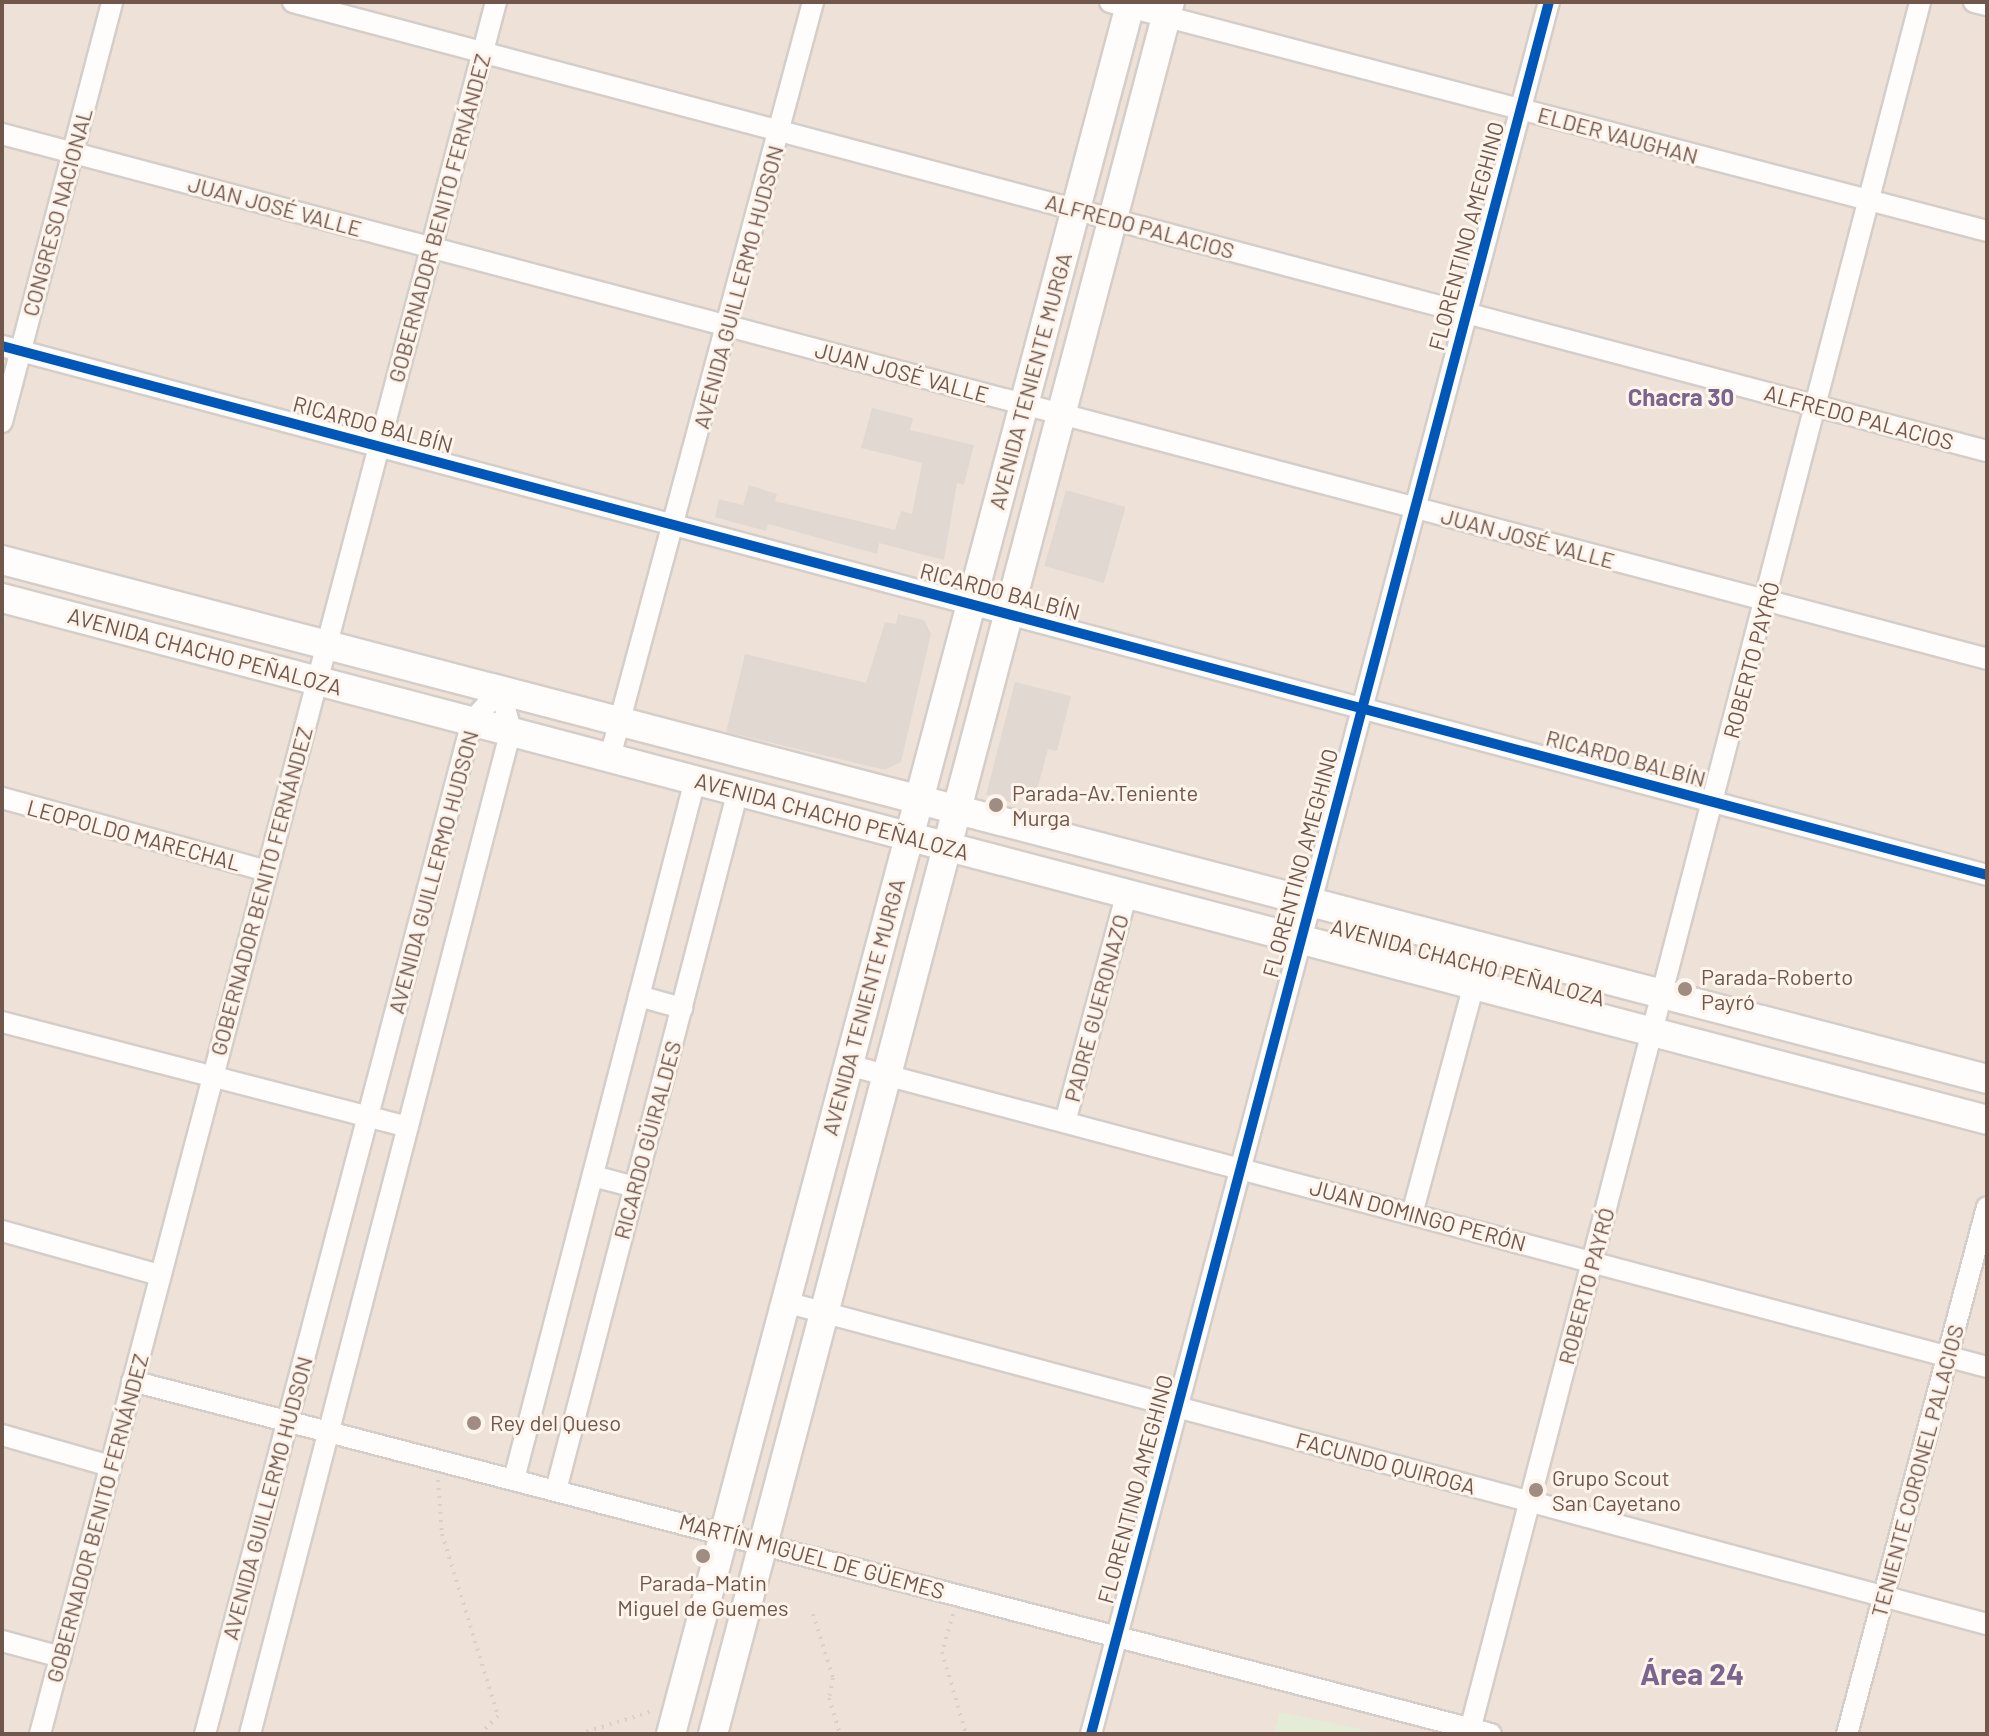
<!DOCTYPE html>
<meta charset="utf-8">
<style>
body{margin:0}
#map{position:relative;width:1989px;height:1736px;overflow:hidden;background:#f5f0ea;font-family:Barlow,sans-serif}
div>[style]{position:absolute}
[style*='--x']{left:calc(var(--x)*1px);top:calc(var(--y)*1px);width:calc(var(--w)*1px);rotate:calc(var(--a)*1deg)}
.residential>*{inset:0;background:#eee2d8;transform-origin:0 0}
.green>*{inset:0;background:#e4ebd6}
.building>*{inset:0;background:#e2d8d2;transform-origin:0 0}
.path>*{height:4px;margin-top:-2px;transform-origin:0;background:repeating-linear-gradient(90deg,#d9d0ce 0 2px,transparent 0 8px)}
.roads{filter:drop-shadow(2px 0 #d4cdc8) drop-shadow(-2px 0 #d4cdc8) drop-shadow(0 2px #d4cdc8) drop-shadow(0 -2px #d4cdc8)}
.street>*{height:20px;margin:-10px;padding:0 10px;transform-origin:10px;border-radius:10px;background:#fefdfc}
.secondary>*{height:28px;margin:-14px;padding:0 14px;transform-origin:14px;border-radius:14px;background:#fefdfc}
.cycleway>*{height:10px;margin:-5px;padding:0 5px;transform-origin:5px;border-radius:5px;background:#0057b8}
.dots>*{width:22px;height:22px;translate:-50% -50%;box-sizing:border-box;border:4px solid #fdf4eb;border-radius:50%}
span{translate:-50% -50%;white-space:nowrap;text-align:center;line-height:1.15;-webkit-text-stroke:6px #fdf4eb;paint-order:stroke}
.street-label{font-size:22px;color:#71564c}
.poi-label{font-size:22px;color:#71564c}
.left{translate:0 -50%;text-align:left}
.neighbourhood-label{font-size:24px;color:#7b648d;font-weight:700}
.district-label{font-size:30px;color:#7b648d;font-weight:700}
.frame{position:absolute;inset:0;border:4px solid #71564c;pointer-events:none}
</style>
<div id="map">
<div class="residential">
<i style="left:2px;top:2px;width:1985px;height:1732px"></i>
</div>
<div class="green">
<i style="clip-path:polygon(1280px 1712px,1383px 1734px,1274px 1734px)"></i>
</div>
<div class="building">
<i style="clip-path:polygon(872px 408px,913px 418px,910px 430px,974px 445px,964px 485px,957px 483px,944px 560px,879px 543px,877px 554px,768px 524px,766px 531px,715px 517px,719px 499px,743px 505px,749px 485px,777px 494px,775px 501px,895px 530px,901px 511px,912px 514px,922px 463px,861px 448px)"></i>
<i style="left:1066px;top:490px;width:62px;height:79px;rotate:16deg"></i>
<i style="clip-path:polygon(898px 614px,924px 620px,931px 634px,901px 762px,885px 770px,726px 732px,745px 654px,866px 683px,885px 622px,896px 624px)"></i>
<i style="clip-path:polygon(1015px 682px,1071px 696px,1057px 751px,1048px 749px,1037px 790px,1026px 787px,1013px 803px,986px 795px)"></i>
</div>
<div class="path">
<i style="--x:438;--y:1480;--w:54;--a:85.8"></i>
<i style="--x:442;--y:1534;--w:190;--a:72.9"></i>
<i style="--x:498;--y:1716;--w:25;--a:135"></i>
<i style="--x:813;--y:1614;--w:67;--a:72.6"></i>
<i style="--x:833;--y:1678;--w:20;--a:101"></i>
<i style="--x:829;--y:1698;--w:38;--a:73"></i>
<i style="--x:953;--y:1614;--w:40;--a:106"></i>
<i style="--x:942;--y:1652;--w:85;--a:73.7"></i>
<i style="--x:579;--y:1734;--w:77;--a:-17.3"></i>
</div>
<div class="roads">
<div class="street">
<i style="--x:293;--y:2;--w:1752;--a:14.85"></i>
<i style="--x:1110;--y:2;--w:906;--a:14.63"></i>
<i style="--x:1974;--y:2;--w:13;--a:13"></i>
<i style="--x:2;--y:134;--w:2053;--a:14.81"></i>
<i style="--x:2;--y:346;--w:2054;--a:14.92"></i>
<i style="--x:2;--y:422;--w:434;--a:-75.3"></i>
<i style="--x:610;--y:757;--w:782;--a:-74.95"></i>
<i style="--x:2;--y:798;--w:275;--a:15.4"></i>
<i style="--x:639;--y:996;--w:45;--a:15.6"></i>
<i style="--x:2;--y:1022;--w:419;--a:14.5"></i>
<i style="--x:848;--y:1065;--w:1178;--a:14.85"></i>
<i style="--x:1065;--y:1122;--w:237;--a:-74.9"></i>
<i style="--x:593;--y:1176;--w:43;--a:14.7"></i>
<i style="--x:1412;--y:1214;--w:237;--a:-74.9"></i>
<i style="--x:2;--y:1231;--w:164;--a:15.6"></i>
<i style="--x:785;--y:1302;--w:1244;--a:15"></i>
<i style="--x:132;--y:1381;--w:1404;--a:14.56"></i>
<i style="--x:2;--y:1435;--w:112;--a:16"></i>
<i style="--x:514;--y:1479;--w:722;--a:-75.48"></i>
<i style="--x:556;--y:1490;--w:722;--a:-75.41"></i>
<i style="--x:2;--y:1641;--w:61;--a:15.2"></i>
<i style="--x:40;--y:1734;--w:1791;--a:-75.25"></i>
<i style="--x:205;--y:1734;--w:1048;--a:-75.23"></i>
<i style="--x:472;--y:721;--w:42;--a:-47.9"></i>
<i style="--x:250;--y:1734;--w:1037;--a:-75.43"></i>
<i style="--x:511;--y:730;--w:41;--a:-105.4"></i>
<i style="--x:1091;--y:1734;--w:1792;--a:-75.19"></i>
<i style="--x:1469;--y:1734;--w:1790;--a:-75.4"></i>
<i style="--x:1847;--y:1734;--w:545;--a:-75.12"></i>
</div>
<div class="secondary">
<i style="--x:2;--y:560;--w:2052;--a:14.65"></i>
<i style="--x:2;--y:598;--w:2052;--a:14.73"></i>
<i style="--x:671;--y:1734;--w:1792;--a:-75.13"></i>
<i style="--x:713;--y:1734;--w:1791;--a:-75.22"></i>
</div>
</div>
<div class="cycleway">
<i style="--x:2;--y:346;--w:2054;--a:14.92"></i>
<i style="--x:1091;--y:1734;--w:1792;--a:-75.19"></i>
</div>
<div class="dots">
<i style="left:996px;top:805px;background:#9f8c83"></i>
<i style="left:1685px;top:989px;background:#9f8c83"></i>
<i style="left:474px;top:1423px;background:#9f8c83"></i>
<i style="left:1536px;top:1490px;background:#9f8c83"></i>
<i style="left:703px;top:1556px;background:#9f8c83"></i>
</div>
<div class="street-label">
<span style="left:1618px;top:135px;rotate:15deg">ELDER VAUGHAN</span>
<span style="left:275px;top:206px;rotate:15deg">JUAN JOSÉ VALLE</span>
<span style="left:57px;top:212px;rotate:-75deg">CONGRESO NACIONAL</span>
<span style="left:439px;top:218px;rotate:-75deg">GOBERNADOR BENITO FERNÁNDEZ</span>
<span style="left:1140px;top:226px;rotate:15deg">ALFREDO PALACIOS</span>
<span style="left:1466px;top:236px;rotate:-75deg">FLORENTINO AMEGHINO</span>
<span style="left:738px;top:287px;rotate:-75deg">AVENIDA GUILLERMO HUDSON</span>
<span style="left:902px;top:372px;rotate:15deg">JUAN JOSÉ VALLE</span>
<span style="left:1030px;top:381px;rotate:-75deg">AVENIDA TENIENTE MURGA</span>
<span style="left:1859px;top:417px;rotate:15deg">ALFREDO PALACIOS</span>
<span style="left:373px;top:424px;rotate:15deg">RICARDO BALBÍN</span>
<span style="left:1528px;top:538px;rotate:15deg">JUAN JOSÉ VALLE</span>
<span style="left:1000px;top:591px;rotate:15deg">RICARDO BALBÍN</span>
<span style="left:205px;top:651px;rotate:15deg">AVENIDA CHACHO PEÑALOZA</span>
<span style="left:1751px;top:660px;rotate:-75deg">ROBERTO PAYRÓ</span>
<span style="left:1626px;top:758px;rotate:15deg">RICARDO BALBÍN</span>
<span style="left:832px;top:816px;rotate:15deg">AVENIDA CHACHO PEÑALOZA</span>
<span style="left:134px;top:835px;rotate:15deg">LEOPOLDO MARECHAL</span>
<span style="left:1300px;top:863px;rotate:-75deg">FLORENTINO AMEGHINO</span>
<span style="left:433px;top:872px;rotate:-75deg">AVENIDA GUILLERMO HUDSON</span>
<span style="left:261px;top:891px;rotate:-75deg">GOBERNADOR BENITO FERNÁNDEZ</span>
<span style="left:1468px;top:962px;rotate:15deg">AVENIDA CHACHO PEÑALOZA</span>
<span style="left:863px;top:1007px;rotate:-75deg">AVENIDA TENIENTE MURGA</span>
<span style="left:1096px;top:1008px;rotate:-75deg">PADRE GUERONAZO</span>
<span style="left:647px;top:1140px;rotate:-75deg">RICARDO GÜIRALDES</span>
<span style="left:1418px;top:1215px;rotate:15deg">JUAN DOMINGO PERÓN</span>
<span style="left:1586px;top:1286px;rotate:-75deg">ROBERTO PAYRÓ</span>
<span style="left:1386px;top:1463px;rotate:15deg">FACUNDO QUIROGA</span>
<span style="left:1917px;top:1471px;rotate:-75deg">TENIENTE CORONEL PALACIOS</span>
<span style="left:1135px;top:1489px;rotate:-75deg">FLORENTINO AMEGHINO</span>
<span style="left:267px;top:1498px;rotate:-75deg">AVENIDA GUILLERMO HUDSON</span>
<span style="left:97px;top:1518px;rotate:-75deg">GOBERNADOR BENITO FERNÁNDEZ</span>
<span style="left:812px;top:1556px;rotate:15deg">MARTÍN MIGUEL DE GÜEMES</span>
</div>
<div class="poi-label">
<span class="left" style="left:1012px;top:805px">Parada-Av.Teniente<br>Murga</span>
<span class="left" style="left:1701px;top:989px">Parada-Roberto<br>Payró</span>
<span class="left" style="left:490px;top:1423px">Rey del Queso</span>
<span class="left" style="left:1552px;top:1490px">Grupo Scout<br>San Cayetano</span>
<span style="left:703px;top:1595px">Parada-Matin<br>Miguel de Guemes</span>
</div>
<div class="neighbourhood-label">
<span style="left:1681px;top:397px">Chacra 30</span>
</div>
<div class="district-label">
<span style="left:1692px;top:1673px">Área 24</span>
</div>
<div class="frame"></div>
</div>
